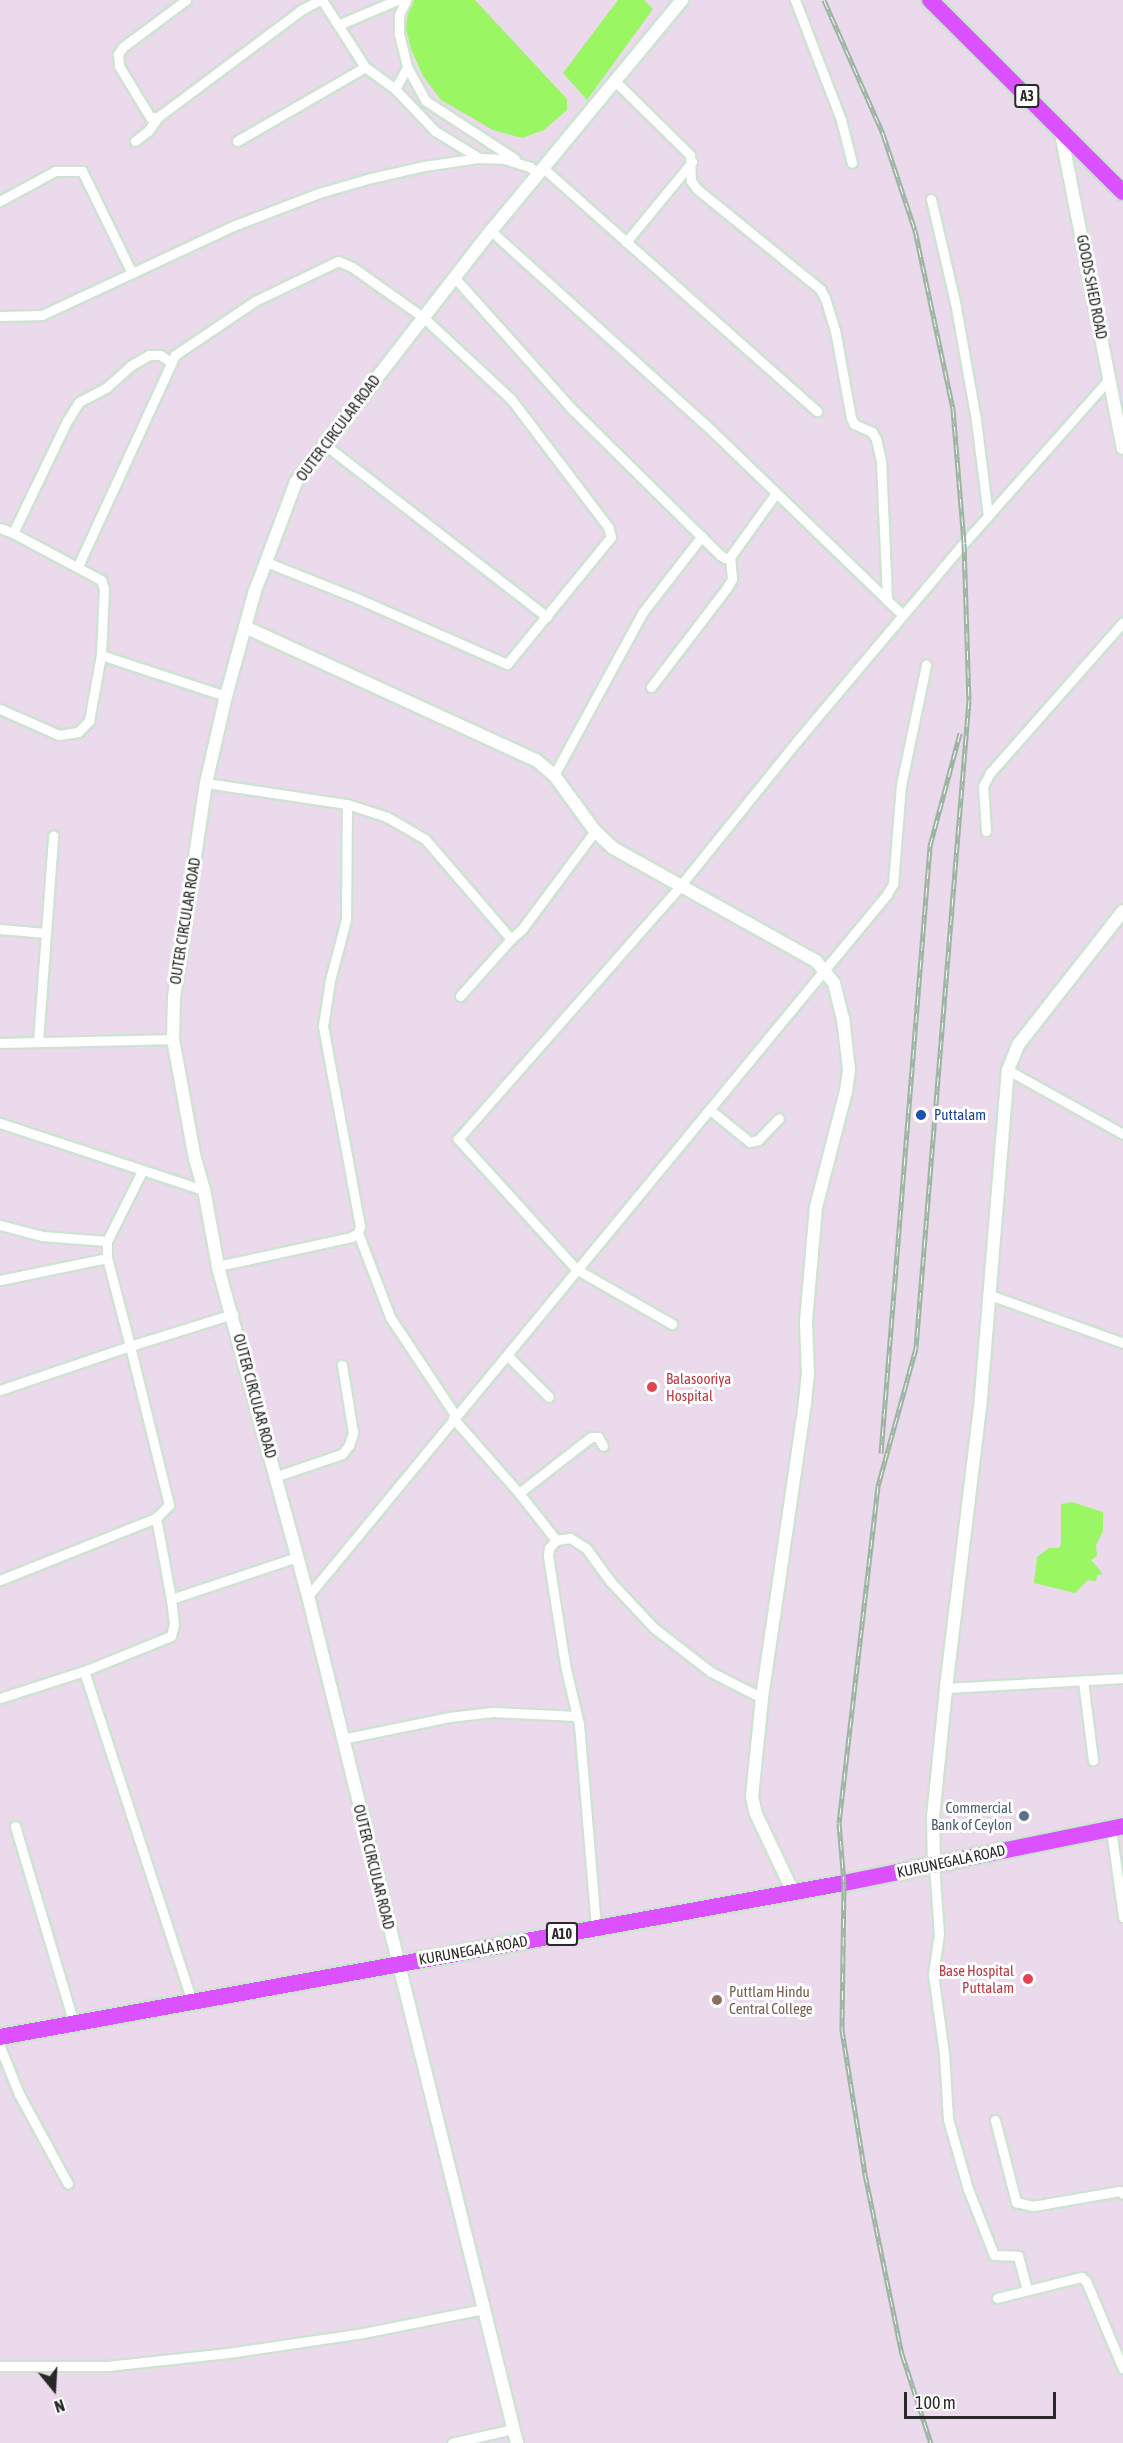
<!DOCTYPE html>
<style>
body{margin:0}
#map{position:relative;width:1123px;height:2443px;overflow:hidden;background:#ebd9ec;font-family:"Asap Condensed",sans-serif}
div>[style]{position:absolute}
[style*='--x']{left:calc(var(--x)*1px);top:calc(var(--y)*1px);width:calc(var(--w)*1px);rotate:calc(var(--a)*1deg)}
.water>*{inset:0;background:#9af763}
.roads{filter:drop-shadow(2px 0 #cee3d2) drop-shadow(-2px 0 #cee3d2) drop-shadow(0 2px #cee3d2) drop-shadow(0 -2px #cee3d2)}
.street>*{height:9px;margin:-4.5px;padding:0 4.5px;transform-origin:4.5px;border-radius:4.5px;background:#fff}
.secondary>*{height:12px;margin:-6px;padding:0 6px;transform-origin:6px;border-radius:6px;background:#fff}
.highway>*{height:16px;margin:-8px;padding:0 8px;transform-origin:8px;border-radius:8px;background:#db51ff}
.rail>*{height:5px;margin-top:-2.5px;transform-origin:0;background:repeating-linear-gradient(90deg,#fff 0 9px,#9bb5a1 0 18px);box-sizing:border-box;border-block:2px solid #9bb5a1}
.dots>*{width:16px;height:16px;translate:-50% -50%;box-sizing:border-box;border:3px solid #fff;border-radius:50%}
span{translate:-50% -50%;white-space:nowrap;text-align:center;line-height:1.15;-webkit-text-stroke:6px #fff;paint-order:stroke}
.shield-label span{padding:2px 4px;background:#fff;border:2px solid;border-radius:4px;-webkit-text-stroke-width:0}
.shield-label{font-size:14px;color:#292929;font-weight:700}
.street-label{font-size:15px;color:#292929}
.transit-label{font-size:15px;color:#164399}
.left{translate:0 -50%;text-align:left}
.health-label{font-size:15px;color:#be3a42}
.right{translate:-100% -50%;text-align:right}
.service-label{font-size:15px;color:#4e5e75}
.education-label{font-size:15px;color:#785e54}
.north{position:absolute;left:24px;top:2359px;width:60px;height:60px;-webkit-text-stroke:4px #fff;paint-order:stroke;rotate:162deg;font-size:16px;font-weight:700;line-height:24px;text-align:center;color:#292929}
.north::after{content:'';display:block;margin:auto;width:21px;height:27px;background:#292929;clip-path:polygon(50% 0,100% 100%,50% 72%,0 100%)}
.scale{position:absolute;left:904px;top:2392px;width:152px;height:27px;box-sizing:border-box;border:3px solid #292929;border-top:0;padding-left:8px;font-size:18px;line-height:21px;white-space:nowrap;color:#292929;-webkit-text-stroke:4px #fff;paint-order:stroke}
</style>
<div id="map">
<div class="water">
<i style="clip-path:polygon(414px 0,475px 0,567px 99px,567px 110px,544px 130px,522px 138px,493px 130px,441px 100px,423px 76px,411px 49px,406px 29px,408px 10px)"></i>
<i style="clip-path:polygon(618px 0,644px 0,653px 9px,587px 100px,563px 73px)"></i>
<i style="clip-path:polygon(1072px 1502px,1103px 1512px,1103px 1531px,1096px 1545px,1097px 1556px,1091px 1560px,1103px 1574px,1097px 1575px,1096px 1581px,1088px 1580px,1075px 1593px,1034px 1583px,1037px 1557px,1049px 1548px,1059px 1548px,1061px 1544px,1061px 1504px)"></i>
</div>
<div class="roads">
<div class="street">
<i style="--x:186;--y:0;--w:79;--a:143.3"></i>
<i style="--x:123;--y:47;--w:9;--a:126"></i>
<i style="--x:118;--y:54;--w:12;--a:85"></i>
<i style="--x:119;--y:66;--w:60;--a:58.7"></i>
<i style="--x:150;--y:117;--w:8;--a:0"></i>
<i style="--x:158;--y:117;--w:179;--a:-36.8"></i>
<i style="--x:301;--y:10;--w:21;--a:-28"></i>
<i style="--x:406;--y:0;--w:17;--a:115"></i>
<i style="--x:399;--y:15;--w:19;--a:90"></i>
<i style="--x:399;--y:34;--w:34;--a:76"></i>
<i style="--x:407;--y:67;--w:39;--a:61"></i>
<i style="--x:426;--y:101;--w:106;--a:33.1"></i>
<i style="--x:795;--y:0;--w:129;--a:69"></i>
<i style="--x:841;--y:120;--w:44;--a:75.7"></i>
<i style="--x:338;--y:25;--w:64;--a:-23"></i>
<i style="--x:365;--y:67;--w:37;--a:36"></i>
<i style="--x:395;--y:89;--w:58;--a:46.4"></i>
<i style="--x:435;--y:131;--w:52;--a:31.5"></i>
<i style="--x:616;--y:82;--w:104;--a:44.6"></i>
<i style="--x:690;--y:155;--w:26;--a:88"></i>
<i style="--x:691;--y:181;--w:10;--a:53"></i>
<i style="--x:697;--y:189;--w:159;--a:39.1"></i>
<i style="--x:820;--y:289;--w:10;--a:61"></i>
<i style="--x:825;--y:298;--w:34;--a:73"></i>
<i style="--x:835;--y:330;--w:89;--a:79.7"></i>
<i style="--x:851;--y:418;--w:7;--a:63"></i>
<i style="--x:854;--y:424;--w:20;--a:24"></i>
<i style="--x:872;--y:432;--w:8;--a:60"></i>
<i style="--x:876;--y:439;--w:23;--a:77"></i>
<i style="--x:881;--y:461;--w:139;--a:87.5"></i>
<i style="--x:395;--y:89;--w:25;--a:-61"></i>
<i style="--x:135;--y:141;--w:16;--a:-38"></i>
<i style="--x:148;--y:131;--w:17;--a:-54"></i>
<i style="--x:237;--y:141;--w:148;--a:-30"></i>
<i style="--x:365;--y:67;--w:80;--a:-122.7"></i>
<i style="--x:542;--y:167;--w:368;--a:41.6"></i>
<i style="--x:931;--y:199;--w:106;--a:76.9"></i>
<i style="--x:955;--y:302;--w:120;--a:79.9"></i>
<i style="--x:976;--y:420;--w:97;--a:82.9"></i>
<i style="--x:0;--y:201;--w:63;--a:-28.6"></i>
<i style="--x:55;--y:171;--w:27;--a:0"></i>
<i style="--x:82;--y:171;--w:114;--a:63.9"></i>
<i style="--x:491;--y:231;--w:291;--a:42.1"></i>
<i style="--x:707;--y:426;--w:272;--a:44"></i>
<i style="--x:626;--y:242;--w:104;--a:-50.5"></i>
<i style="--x:454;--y:277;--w:176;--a:48.2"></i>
<i style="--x:571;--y:408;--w:209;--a:44.6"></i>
<i style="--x:720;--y:555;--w:6;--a:31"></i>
<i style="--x:725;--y:558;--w:5;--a:-11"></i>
<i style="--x:730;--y:557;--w:79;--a:-54.3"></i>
<i style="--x:0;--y:316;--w:42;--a:-1.4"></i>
<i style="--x:42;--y:315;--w:211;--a:-25"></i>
<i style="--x:233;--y:226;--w:92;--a:-21"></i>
<i style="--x:319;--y:193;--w:54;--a:-16.1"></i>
<i style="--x:371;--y:178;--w:54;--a:-12.8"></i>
<i style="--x:424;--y:166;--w:56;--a:-8.3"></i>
<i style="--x:479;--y:158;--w:25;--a:2"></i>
<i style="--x:504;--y:159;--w:27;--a:17"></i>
<i style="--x:530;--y:167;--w:9;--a:41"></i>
<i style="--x:324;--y:444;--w:282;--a:37.8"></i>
<i style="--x:0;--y:528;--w:14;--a:21"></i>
<i style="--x:13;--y:533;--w:124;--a:-64.3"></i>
<i style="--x:67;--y:421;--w:22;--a:-58"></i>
<i style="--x:79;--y:402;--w:32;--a:-28"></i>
<i style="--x:107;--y:387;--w:31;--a:-42"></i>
<i style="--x:130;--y:366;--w:22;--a:-30"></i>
<i style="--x:149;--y:355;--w:11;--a:0"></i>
<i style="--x:160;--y:355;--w:13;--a:32"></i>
<i style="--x:13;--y:533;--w:100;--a:28.1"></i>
<i style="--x:101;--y:580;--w:9;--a:72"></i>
<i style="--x:104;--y:589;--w:66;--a:92.6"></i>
<i style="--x:78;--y:566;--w:232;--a:-65.3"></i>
<i style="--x:175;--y:355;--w:97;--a:-34"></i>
<i style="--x:255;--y:301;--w:92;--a:-25.7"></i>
<i style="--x:338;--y:261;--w:15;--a:23"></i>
<i style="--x:352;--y:267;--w:87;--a:35.2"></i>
<i style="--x:423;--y:317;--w:120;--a:43"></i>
<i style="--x:511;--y:399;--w:161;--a:52.8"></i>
<i style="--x:608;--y:527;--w:10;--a:73"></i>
<i style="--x:611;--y:537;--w:164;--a:129.3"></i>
<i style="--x:507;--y:664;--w:162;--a:-156.3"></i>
<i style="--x:359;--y:599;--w:100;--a:-158.3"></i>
<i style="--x:651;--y:687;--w:123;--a:-52.6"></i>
<i style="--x:726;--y:589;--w:12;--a:-59"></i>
<i style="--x:732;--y:579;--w:22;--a:-95"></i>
<i style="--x:0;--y:709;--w:64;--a:23.8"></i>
<i style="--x:59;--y:735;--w:19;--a:-9"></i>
<i style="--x:78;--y:732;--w:16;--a:-45"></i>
<i style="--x:89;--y:721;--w:67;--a:-79.7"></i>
<i style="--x:101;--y:655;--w:132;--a:18.2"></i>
<i style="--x:554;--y:775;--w:186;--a:-61.4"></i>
<i style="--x:643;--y:612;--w:96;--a:-52.2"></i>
<i style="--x:206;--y:783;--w:143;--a:8.5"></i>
<i style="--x:347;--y:804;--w:42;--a:18"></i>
<i style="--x:387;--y:817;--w:44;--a:30.1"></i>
<i style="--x:425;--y:839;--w:132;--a:49.3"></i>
<i style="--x:511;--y:939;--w:15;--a:-42"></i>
<i style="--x:522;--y:929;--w:122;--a:-53.3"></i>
<i style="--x:986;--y:831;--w:45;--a:-93.8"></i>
<i style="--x:983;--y:786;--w:15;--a:-62"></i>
<i style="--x:990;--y:773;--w:201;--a:-48.6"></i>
<i style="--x:0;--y:929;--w:46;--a:5"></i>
<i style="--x:460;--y:996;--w:76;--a:-48.2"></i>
<i style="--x:38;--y:1042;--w:207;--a:-85.8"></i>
<i style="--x:0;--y:1043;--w:173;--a:-1.3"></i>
<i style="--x:1008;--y:1070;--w:132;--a:29.1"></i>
<i style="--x:710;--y:1110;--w:51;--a:38.7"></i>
<i style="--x:750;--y:1142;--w:8;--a:-14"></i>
<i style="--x:758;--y:1140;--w:30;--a:-46"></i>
<i style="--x:0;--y:1123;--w:215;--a:18.2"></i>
<i style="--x:0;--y:1225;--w:43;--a:14.7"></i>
<i style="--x:42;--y:1236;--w:65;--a:4.4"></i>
<i style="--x:358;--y:1233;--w:90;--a:69.1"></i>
<i style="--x:390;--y:1317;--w:118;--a:56.4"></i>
<i style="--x:218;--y:1266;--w:136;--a:-12.3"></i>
<i style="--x:351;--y:1237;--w:8;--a:-30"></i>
<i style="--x:358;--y:1233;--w:7;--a:-74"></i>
<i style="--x:360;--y:1226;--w:203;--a:-100.5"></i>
<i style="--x:323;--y:1026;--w:47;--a:-81.3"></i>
<i style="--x:330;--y:980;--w:62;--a:-75.1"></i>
<i style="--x:346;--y:920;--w:116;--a:-89.5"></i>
<i style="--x:0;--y:1280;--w:109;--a:-11.6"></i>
<i style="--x:990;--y:1295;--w:141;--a:19.8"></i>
<i style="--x:672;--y:1324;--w:111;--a:-150.2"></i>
<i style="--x:576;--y:1269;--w:176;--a:-132.2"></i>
<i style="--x:458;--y:1139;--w:337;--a:-48.7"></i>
<i style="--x:680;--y:886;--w:186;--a:-51.1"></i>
<i style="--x:797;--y:741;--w:259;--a:-49.9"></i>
<i style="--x:964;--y:543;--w:220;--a:-48.5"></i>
<i style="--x:507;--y:1355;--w:59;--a:45"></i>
<i style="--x:0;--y:1390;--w:137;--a:-18.7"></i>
<i style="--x:130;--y:1346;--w:91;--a:-104.6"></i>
<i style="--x:107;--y:1258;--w:17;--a:-90"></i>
<i style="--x:107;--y:1241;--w:78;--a:-63.4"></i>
<i style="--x:453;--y:1418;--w:100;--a:48.7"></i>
<i style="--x:519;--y:1493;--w:60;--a:51.8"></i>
<i style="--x:556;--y:1540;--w:11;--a:131"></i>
<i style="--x:549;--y:1548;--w:8;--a:97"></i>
<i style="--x:548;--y:1556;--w:110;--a:81.1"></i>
<i style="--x:565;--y:1665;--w:61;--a:76.7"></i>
<i style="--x:579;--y:1724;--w:205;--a:85.2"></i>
<i style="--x:277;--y:1476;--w:69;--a:-18.7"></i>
<i style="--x:342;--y:1454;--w:11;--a:-52"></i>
<i style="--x:349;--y:1445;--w:13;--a:-72"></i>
<i style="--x:353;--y:1433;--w:69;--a:-99.2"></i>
<i style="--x:519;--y:1493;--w:91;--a:-37.9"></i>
<i style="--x:591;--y:1437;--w:7;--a:0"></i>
<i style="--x:598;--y:1437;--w:10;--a:61"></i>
<i style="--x:156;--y:1518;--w:18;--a:-45"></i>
<i style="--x:169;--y:1505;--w:164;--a:-103.8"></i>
<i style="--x:130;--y:1346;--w:108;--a:-17.3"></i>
<i style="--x:556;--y:1540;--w:14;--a:-8"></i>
<i style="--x:570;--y:1538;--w:19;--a:32"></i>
<i style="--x:586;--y:1548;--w:41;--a:54"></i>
<i style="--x:610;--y:1581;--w:64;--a:46.9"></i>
<i style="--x:654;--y:1628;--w:72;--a:37.7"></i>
<i style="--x:711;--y:1672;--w:57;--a:27"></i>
<i style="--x:0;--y:1580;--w:168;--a:-21.7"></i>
<i style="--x:156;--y:1518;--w:82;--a:79.5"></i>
<i style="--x:171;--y:1599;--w:25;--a:83"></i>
<i style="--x:174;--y:1624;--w:12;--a:104"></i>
<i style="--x:171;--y:1636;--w:94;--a:158.1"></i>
<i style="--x:308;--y:1596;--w:910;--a:-50.48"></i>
<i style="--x:887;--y:894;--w:12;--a:-59"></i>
<i style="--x:893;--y:884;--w:99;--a:-85.4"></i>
<i style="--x:901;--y:785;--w:123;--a:-78.2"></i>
<i style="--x:171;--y:1599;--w:133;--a:-18.4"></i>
<i style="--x:1083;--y:1681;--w:80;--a:82.8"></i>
<i style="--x:946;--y:1688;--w:177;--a:-3.2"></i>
<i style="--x:0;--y:1698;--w:88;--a:-17.8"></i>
<i style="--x:84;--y:1671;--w:348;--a:71.9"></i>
<i style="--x:342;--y:1739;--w:109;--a:-11.6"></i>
<i style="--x:449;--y:1717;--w:44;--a:-6.5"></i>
<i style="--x:493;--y:1712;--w:84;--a:2.7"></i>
<i style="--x:15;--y:1826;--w:207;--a:73.4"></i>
<i style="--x:1111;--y:1829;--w:89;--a:82.2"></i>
<i style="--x:934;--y:1865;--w:69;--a:85.9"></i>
<i style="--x:939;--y:1934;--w:40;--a:98.5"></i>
<i style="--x:933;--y:1974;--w:80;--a:82.1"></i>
<i style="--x:944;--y:2053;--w:66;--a:86.5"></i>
<i style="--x:948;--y:2119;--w:73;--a:74.1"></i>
<i style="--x:968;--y:2189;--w:71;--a:68.5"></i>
<i style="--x:994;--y:2255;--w:24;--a:2"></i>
<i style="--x:1018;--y:2256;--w:34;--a:75"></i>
<i style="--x:0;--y:2047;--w:51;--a:68"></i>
<i style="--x:19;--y:2094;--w:102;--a:61.4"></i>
<i style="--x:995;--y:2120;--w:85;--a:75.6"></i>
<i style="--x:1016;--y:2202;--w:17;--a:13"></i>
<i style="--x:1033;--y:2206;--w:88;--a:-9.8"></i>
<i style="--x:1120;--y:2191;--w:4;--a:45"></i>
<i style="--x:997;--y:2298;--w:87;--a:-14"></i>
<i style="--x:1081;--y:2277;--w:6;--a:39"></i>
<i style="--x:1086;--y:2281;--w:95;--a:67.2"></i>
<i style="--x:0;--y:2366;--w:107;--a:0"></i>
<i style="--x:107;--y:2366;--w:122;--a:-6.1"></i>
<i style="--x:228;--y:2353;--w:136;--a:-8.4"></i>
<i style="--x:363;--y:2333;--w:122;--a:-11.3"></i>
<i style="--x:452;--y:2443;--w:63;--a:-12.9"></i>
</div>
<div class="secondary">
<i style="--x:1060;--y:128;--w:326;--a:78.9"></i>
<i style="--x:245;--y:627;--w:320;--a:24.6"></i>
<i style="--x:536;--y:760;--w:23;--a:40"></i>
<i style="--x:554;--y:775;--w:69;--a:53.8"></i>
<i style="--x:595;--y:831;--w:25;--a:43"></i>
<i style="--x:613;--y:848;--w:232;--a:29.1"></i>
<i style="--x:816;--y:961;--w:28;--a:51"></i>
<i style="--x:834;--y:983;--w:36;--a:76"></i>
<i style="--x:843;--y:1018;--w:52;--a:83.4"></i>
<i style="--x:849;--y:1070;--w:21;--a:98"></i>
<i style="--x:846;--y:1091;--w:120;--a:104.5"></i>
<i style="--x:816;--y:1207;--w:115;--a:95"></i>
<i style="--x:806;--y:1322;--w:51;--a:87.8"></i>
<i style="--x:808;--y:1373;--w:30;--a:96"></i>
<i style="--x:805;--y:1403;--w:298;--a:98.3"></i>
<i style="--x:762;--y:1698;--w:100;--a:95.8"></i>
<i style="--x:752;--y:1797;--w:17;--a:77"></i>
<i style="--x:756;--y:1814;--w:86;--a:64.6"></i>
<i style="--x:934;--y:1865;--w:48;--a:-91.2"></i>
<i style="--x:933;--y:1817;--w:130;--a:-84.2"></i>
<i style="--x:946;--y:1688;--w:281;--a:-83.1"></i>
<i style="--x:980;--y:1409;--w:340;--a:-85.3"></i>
<i style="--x:1008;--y:1070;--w:27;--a:-68"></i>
<i style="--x:1018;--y:1045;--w:170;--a:-51.9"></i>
<i style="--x:517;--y:2443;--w:872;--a:-103.86"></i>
<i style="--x:308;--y:1596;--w:342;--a:-105.3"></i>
<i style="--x:218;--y:1266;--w:77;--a:-100.4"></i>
<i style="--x:204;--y:1190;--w:32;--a:-106"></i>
<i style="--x:195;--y:1159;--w:122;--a:-100.4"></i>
<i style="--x:173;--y:1039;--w:42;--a:-88.6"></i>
<i style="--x:174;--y:997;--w:216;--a:-81.5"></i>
<i style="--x:206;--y:783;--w:89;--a:-77.1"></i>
<i style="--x:226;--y:696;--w:109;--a:-74.6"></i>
<i style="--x:255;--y:591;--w:116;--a:-69.4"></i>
<i style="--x:296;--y:482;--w:318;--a:-52.2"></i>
<i style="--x:491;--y:231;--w:300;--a:-50.4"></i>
</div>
<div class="highway">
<i style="--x:930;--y:0;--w:272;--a:44.9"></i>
<i style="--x:0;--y:2037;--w:858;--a:-10.34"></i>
<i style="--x:844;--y:1883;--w:285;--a:-11.5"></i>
</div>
</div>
<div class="rail">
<i style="--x:824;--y:0;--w:146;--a:66.2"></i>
<i style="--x:883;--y:134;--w:101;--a:71.6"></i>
<i style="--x:915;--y:230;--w:183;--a:78"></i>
<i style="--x:953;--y:409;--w:134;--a:85.3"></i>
<i style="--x:964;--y:543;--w:157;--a:88.2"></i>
<i style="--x:969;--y:700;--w:650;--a:94.68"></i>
<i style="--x:916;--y:1348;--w:143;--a:105.4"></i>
<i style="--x:878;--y:1486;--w:339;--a:96.6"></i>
<i style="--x:839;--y:1823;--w:60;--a:85.2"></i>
<i style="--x:844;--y:1883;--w:147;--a:90.8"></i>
<i style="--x:842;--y:2030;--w:146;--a:80.9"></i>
<i style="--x:865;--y:2174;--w:184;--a:78.4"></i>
<i style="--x:902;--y:2354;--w:94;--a:72"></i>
<i style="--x:881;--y:1453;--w:609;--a:-85.38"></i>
<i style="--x:930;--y:846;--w:117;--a:-75.1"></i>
</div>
<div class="dots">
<i style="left:921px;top:1115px;background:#1a4fb4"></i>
<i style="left:652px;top:1387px;background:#e0444e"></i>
<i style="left:1024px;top:1816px;background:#5c6f8a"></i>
<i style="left:1028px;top:1979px;background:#e0444e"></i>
<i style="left:717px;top:2000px;background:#8d6e63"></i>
</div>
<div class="shield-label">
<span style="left:1027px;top:96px">A3</span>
<span style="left:562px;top:1934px">A10</span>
</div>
<div class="street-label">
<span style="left:1092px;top:287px;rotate:79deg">GOODS SHED ROAD</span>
<span style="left:338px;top:428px;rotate:-53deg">OUTER CIRCULAR ROAD</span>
<span style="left:185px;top:921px;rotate:-81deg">OUTER CIRCULAR ROAD</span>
<span style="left:255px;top:1396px;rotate:75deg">OUTER CIRCULAR ROAD</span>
<span style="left:951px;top:1861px;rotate:-12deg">KURUNEGALA ROAD</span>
<span style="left:374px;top:1867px;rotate:76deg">OUTER CIRCULAR ROAD</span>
<span style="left:473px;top:1950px;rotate:-10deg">KURUNEGALA ROAD</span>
</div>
<div class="transit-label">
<span class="left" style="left:934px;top:1115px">Puttalam</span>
</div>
<div class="health-label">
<span class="left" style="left:666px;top:1387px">Balasooriya<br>Hospital</span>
<span class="right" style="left:1014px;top:1979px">Base Hospital<br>Puttalam</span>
</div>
<div class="service-label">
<span class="right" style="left:1012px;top:1816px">Commercial<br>Bank of Ceylon</span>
</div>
<div class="education-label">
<span class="left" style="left:729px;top:2000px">Puttlam Hindu<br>Central College</span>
</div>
<div class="north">N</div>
<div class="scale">100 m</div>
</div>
